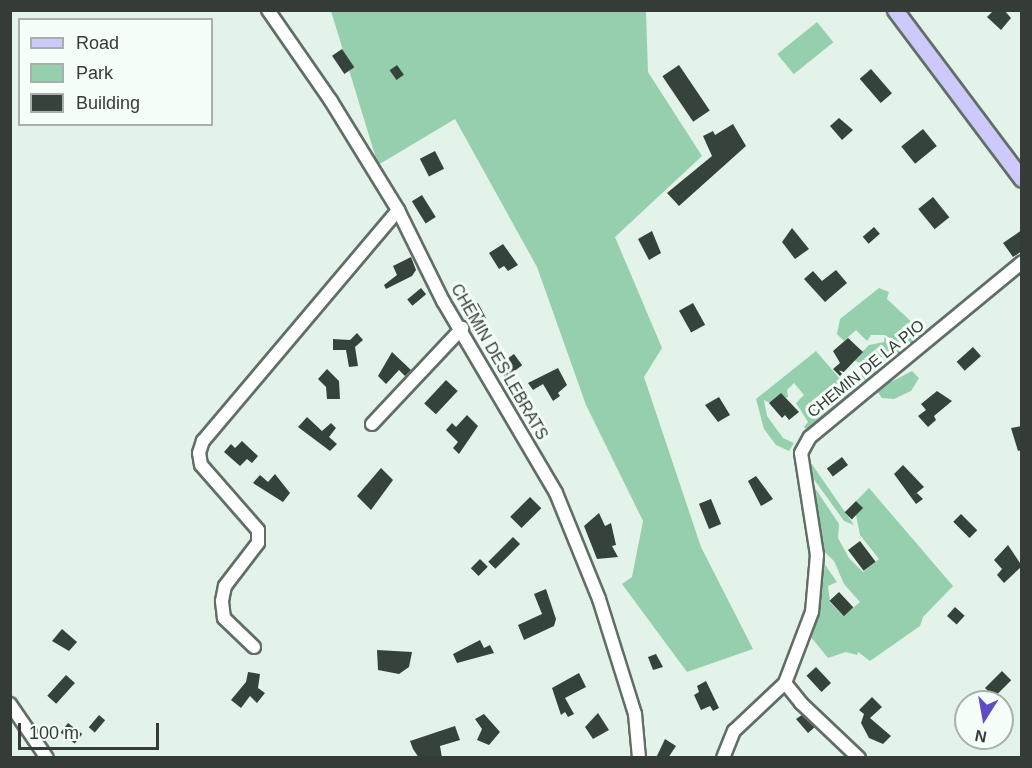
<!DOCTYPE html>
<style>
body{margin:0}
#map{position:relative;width:1032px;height:768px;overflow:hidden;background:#e4f3e9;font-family:Arial,sans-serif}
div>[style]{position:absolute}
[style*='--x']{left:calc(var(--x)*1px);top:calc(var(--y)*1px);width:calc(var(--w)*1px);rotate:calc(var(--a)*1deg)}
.green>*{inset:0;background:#96cfad;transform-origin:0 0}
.building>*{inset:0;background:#36433b;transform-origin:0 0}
.roads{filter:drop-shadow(2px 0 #616e66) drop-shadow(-2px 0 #616e66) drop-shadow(0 2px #616e66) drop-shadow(0 -2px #616e66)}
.minor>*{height:12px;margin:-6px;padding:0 6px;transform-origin:6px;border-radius:6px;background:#fff}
.major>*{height:15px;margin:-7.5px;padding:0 7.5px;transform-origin:7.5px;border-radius:7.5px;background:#cdcafb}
span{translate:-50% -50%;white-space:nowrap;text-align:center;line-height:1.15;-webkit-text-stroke:6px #f5fef8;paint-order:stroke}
.street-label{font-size:16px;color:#353b37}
.frame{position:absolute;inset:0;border:12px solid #353b37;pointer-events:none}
.legend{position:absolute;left:18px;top:18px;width:195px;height:108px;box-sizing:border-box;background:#f5fef8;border:2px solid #a8b0ab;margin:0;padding:8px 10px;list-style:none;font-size:18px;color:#353b37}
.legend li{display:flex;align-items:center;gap:12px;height:30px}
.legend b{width:30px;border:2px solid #a8b0ab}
.north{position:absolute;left:954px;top:690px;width:60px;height:60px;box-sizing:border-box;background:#f5fef8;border:2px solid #a8b0ab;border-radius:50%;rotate:191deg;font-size:16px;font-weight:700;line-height:24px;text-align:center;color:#353b37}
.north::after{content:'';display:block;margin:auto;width:21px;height:27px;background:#604cc4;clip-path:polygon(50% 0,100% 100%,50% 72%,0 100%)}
.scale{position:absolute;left:18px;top:723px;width:141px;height:27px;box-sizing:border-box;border:3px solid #353b37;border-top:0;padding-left:8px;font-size:18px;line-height:21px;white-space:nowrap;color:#353b37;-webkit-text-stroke:4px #f5fef8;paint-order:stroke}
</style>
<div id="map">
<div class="green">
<i style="clip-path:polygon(331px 11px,646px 11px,648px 72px,702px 156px,615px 237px,662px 348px,644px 377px,701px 547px,753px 649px,687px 672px,622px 584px,632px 577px,643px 521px,586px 405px,537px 267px,455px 119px,378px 165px)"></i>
<i style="left:817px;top:22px;width:26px;height:51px;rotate:51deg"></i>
<i style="clip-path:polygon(879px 288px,889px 292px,887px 299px,916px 326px,916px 334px,925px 338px,886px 367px,891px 382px,912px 371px,919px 378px,911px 391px,894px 399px,882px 398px,874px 387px,862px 385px,861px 364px,854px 360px,869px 345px,884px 342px,885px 335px,871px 335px,867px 341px,856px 330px,844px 341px,837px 334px,840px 319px)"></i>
<i style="clip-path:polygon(816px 351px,847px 387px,859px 391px,809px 433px,804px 427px,808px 422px,796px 403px,804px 395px,794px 383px,787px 390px,788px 397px,770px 403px,764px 400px,767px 416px,783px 438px,794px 443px,789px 451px,776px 445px,764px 429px,756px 399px)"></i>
<i style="clip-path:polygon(811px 447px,809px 460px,854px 525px,844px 521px,808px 471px,805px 452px)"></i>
<i style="clip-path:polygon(811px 482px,839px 524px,838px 538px,849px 558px,863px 572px,879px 559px,860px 535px,856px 515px,863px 508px,856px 501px,869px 488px,953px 586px,923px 617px,920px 626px,870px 661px,858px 652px,857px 655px,846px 652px,828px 658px,810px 636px,809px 622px,821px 588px,821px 559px,837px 582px,828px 586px,830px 602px,843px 616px,860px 602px,844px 584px,834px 561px,820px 548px)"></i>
</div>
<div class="building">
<i style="clip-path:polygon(994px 10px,1004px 10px,1011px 18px,1001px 30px,987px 17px)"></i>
<i style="left:342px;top:49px;width:22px;height:12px;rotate:56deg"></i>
<i style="left:397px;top:65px;width:12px;height:9px;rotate:55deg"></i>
<i style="left:679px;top:65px;width:55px;height:20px;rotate:56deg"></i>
<i style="left:871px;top:69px;width:32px;height:15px;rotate:49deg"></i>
<i style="clip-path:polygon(839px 118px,853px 130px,842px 140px,830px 126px)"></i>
<i style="clip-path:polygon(733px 124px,746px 146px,679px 206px,667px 193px,712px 156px,703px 136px,713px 131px,715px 135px)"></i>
<i style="left:923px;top:129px;width:22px;height:28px;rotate:51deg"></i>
<i style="left:435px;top:151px;width:20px;height:17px;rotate:63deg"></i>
<i style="left:422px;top:195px;width:26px;height:12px;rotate:58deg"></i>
<i style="left:933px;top:197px;width:26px;height:19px;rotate:51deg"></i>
<i style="left:874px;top:227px;width:9px;height:15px;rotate:49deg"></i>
<i style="clip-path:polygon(792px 228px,809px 249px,795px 259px,782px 242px)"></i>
<i style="clip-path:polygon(1022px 230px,1022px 251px,1013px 257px,1003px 243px)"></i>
<i style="clip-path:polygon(652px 231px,661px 253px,649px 260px,638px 239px)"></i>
<i style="clip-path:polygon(503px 244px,518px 265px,508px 271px,504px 266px,499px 269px,489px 253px)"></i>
<i style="clip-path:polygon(411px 257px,416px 270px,412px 276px,386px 289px,384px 285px,397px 275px,393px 266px)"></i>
<i style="clip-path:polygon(836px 270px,847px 283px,825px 302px,804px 279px,813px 271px,822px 281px)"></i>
<i style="left:421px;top:288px;width:8px;height:18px;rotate:50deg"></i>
<i style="left:478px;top:303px;width:17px;height:12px;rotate:62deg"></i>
<i style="left:693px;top:303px;width:25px;height:16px;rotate:61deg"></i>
<i style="clip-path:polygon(357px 333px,363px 340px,355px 347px,358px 366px,349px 367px,346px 350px,333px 350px,333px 339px,350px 340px)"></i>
<i style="clip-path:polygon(848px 338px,863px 352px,840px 376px,833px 369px,840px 363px,833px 351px)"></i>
<i style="left:973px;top:347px;width:12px;height:22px;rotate:48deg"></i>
<i style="clip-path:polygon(392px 352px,411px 370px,405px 376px,399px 370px,386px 384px,378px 376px)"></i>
<i style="left:514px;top:354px;width:14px;height:21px;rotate:54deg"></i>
<i style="clip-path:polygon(558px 368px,567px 385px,558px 393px,560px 396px,553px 401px,543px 384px,533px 390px,528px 383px)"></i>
<i style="clip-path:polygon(327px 369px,339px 381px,340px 399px,327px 399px,326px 387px,318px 379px)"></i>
<i style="left:446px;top:380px;width:16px;height:32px;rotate:43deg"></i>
<i style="clip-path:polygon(937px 391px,952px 401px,934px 416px,936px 420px,928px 427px,918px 416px,926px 410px,921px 404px)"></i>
<i style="clip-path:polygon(781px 393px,799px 412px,789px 420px,785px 415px,782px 418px,769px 403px)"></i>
<i style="clip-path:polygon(719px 397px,730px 415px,718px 422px,705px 405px)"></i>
<i style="clip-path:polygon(467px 415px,478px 426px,459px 454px,453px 448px,458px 442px,446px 430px,452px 423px,456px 427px)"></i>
<i style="clip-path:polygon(307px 417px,322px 431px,331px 423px,336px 428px,329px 437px,337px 444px,330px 451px,298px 427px)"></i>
<i style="clip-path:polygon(1022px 426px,1022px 450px,1018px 451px,1011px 428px)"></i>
<i style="clip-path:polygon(242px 441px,258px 456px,252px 463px,247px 459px,240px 466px,224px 452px,231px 444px,235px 448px)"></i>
<i style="left:842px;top:457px;width:10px;height:19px;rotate:53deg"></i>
<i style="clip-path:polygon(903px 465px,924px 487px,913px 496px,917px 493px,923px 499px,916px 504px,894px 474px)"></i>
<i style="clip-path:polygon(381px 468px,393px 480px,371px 510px,357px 496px)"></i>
<i style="clip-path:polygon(275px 474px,290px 493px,283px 502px,253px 483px,260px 475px,268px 482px)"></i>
<i style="clip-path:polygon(756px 476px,773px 499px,761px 506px,748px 481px)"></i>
<i style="left:530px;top:497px;width:16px;height:28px;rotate:45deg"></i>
<i style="left:711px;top:499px;width:27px;height:13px;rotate:68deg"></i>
<i style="left:856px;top:501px;width:10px;height:16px;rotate:45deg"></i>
<i style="clip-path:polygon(599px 513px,605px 526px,611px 523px,616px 545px,612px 546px,618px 557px,597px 559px,584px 526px)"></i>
<i style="left:961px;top:514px;width:23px;height:11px;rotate:45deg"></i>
<i style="left:513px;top:537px;width:10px;height:35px;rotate:45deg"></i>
<i style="left:860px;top:541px;width:26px;height:15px;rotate:53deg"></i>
<i style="clip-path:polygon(1008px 545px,1022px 566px,1004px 583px,997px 575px,1002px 569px,994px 560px)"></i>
<i style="left:480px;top:559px;width:11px;height:13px;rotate:45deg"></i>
<i style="clip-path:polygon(546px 589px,556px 619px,554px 626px,524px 640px,518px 625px,542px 614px,534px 594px)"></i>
<i style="left:839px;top:592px;width:21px;height:13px;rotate:47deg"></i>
<i style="left:955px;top:607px;width:13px;height:12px;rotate:42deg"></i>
<i style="clip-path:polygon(62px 629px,77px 642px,69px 651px,52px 641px)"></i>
<i style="clip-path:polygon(480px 640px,484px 648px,490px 645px,494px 653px,457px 663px,453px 654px)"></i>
<i style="clip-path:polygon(377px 650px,412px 652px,409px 667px,399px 674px,378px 670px)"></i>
<i style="clip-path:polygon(656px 654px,663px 667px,653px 670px,648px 657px)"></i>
<i style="left:816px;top:667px;width:22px;height:13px;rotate:47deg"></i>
<i style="left:1002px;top:671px;width:13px;height:24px;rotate:45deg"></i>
<i style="clip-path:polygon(248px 672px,260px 674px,258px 688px,265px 693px,257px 703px,250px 696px,241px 708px,231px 700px,246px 682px)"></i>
<i style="clip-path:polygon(579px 673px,586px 687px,565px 698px,574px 714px,568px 717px,565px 712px,561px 715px,552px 688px)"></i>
<i style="left:66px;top:675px;width:12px;height:28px;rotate:42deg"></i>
<i style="clip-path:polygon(706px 681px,719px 708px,713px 711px,710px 706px,701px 710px,694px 695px,699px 692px,697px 686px)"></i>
<i style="clip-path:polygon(872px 697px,882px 707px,870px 718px,891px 736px,883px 744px,869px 738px,861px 723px,864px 714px,859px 710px)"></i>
<i style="clip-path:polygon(598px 713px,609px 730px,593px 739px,585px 727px)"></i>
<i style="clip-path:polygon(484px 714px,500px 732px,489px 745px,477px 740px,482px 729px,475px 719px)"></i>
<i style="left:99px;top:715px;width:8px;height:16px;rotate:40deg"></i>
<i style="clip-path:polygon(802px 715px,815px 727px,808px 733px,796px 719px)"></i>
<i style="left:68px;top:723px;width:18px;height:12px;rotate:38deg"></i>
<i style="clip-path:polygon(455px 726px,460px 740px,440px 746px,442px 758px,419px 758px,413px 749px,410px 741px)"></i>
<i style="clip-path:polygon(665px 739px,676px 746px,668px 758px,656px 758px)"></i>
</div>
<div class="roads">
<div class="minor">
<i style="--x:268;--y:10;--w:111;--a:55.3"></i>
<i style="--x:331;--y:101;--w:128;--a:58.4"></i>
<i style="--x:398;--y:210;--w:102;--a:63.7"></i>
<i style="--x:443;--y:301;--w:223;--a:59.5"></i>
<i style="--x:556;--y:493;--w:114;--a:67.9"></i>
<i style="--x:599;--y:599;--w:121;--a:72.6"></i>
<i style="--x:635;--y:714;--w:44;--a:84.8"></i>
<i style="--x:372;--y:424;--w:132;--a:-46.8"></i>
<i style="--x:254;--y:647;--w:42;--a:-136"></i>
<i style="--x:224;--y:618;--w:17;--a:-97"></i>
<i style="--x:222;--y:601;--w:15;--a:-79"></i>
<i style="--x:225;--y:586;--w:54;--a:-52.5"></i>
<i style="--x:258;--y:543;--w:13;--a:-90"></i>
<i style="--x:258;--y:530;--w:86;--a:-131.2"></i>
<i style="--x:201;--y:465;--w:12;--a:-99"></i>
<i style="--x:199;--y:453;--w:13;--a:-72"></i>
<i style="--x:203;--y:441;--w:302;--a:-49.8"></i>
<i style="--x:785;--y:683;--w:26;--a:51"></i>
<i style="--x:801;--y:703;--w:80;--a:43.5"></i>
<i style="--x:10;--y:704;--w:65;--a:55.6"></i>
<i style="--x:723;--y:758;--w:29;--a:-68"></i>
<i style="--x:734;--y:731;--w:70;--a:-43.3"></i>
<i style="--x:785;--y:683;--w:76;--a:-69.2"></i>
<i style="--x:812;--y:612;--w:57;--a:-85"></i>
<i style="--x:817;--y:555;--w:103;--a:-98.9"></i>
<i style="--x:801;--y:453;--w:18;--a:-61"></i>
<i style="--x:810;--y:437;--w:275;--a:-39.5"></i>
</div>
<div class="major">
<i style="--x:895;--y:10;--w:211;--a:53.1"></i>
</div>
</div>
<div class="street-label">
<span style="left:499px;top:362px;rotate:60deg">CHEMIN DES LEBRATS</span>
<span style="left:866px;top:369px;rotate:-39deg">CHEMIN DE LA PIO</span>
</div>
<div class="frame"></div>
<ul class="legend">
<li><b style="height:8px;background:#cdcafb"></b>Road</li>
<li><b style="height:16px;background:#96cfad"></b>Park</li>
<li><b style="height:16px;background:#36433b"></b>Building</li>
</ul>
<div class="north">N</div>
<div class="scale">100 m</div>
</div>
